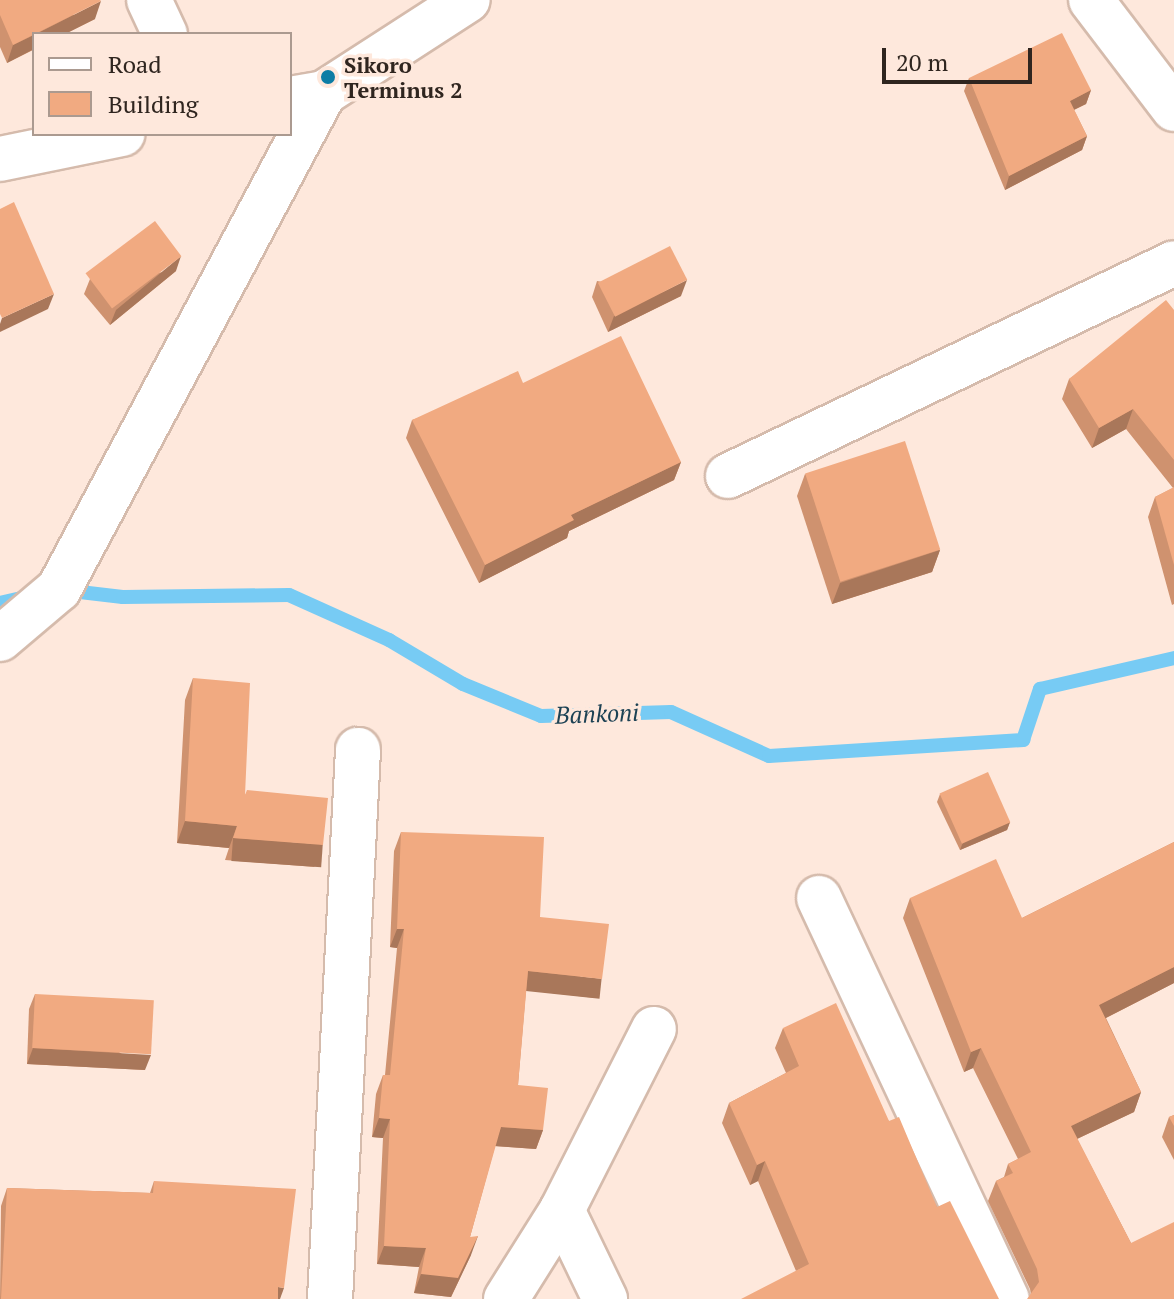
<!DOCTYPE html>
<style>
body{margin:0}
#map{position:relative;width:1174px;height:1299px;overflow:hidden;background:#fee8dc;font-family:"PT Serif",serif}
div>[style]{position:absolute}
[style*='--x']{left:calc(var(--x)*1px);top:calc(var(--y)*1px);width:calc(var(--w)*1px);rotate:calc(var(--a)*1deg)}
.stream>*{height:14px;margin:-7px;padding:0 7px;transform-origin:7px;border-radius:7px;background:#77cbf4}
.roads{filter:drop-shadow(2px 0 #d5bbac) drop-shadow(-2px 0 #d5bbac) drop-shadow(0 2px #d5bbac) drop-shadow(0 -2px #d5bbac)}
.minor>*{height:44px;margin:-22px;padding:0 22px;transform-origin:22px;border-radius:22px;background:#fff}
.wall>*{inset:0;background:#cf926f}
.shaded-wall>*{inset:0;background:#a9775a;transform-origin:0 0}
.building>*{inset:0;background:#f1aa81;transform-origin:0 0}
.dots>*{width:22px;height:22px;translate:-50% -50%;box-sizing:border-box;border:4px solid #fee8dc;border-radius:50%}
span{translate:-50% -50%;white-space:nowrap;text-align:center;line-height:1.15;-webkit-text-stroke:7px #fee8dc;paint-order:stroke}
.poi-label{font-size:22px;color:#2f251f;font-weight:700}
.left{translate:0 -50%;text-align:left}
.water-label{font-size:24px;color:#1d4254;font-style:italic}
.legend{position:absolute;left:32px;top:32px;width:260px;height:104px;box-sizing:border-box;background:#fee8dc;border:2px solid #ab9a90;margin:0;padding:10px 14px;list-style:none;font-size:24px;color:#2f251f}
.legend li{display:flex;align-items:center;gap:16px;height:40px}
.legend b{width:40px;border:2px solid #ab9a90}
.scale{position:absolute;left:882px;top:48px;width:150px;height:36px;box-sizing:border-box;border:4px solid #2f251f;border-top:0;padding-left:10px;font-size:24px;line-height:28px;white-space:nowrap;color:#2f251f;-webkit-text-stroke:6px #fee8dc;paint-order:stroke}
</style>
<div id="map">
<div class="stream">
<i style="--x:63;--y:590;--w:60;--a:6.7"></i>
<i style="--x:123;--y:597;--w:166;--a:-0.7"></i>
<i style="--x:289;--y:595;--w:110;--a:24.2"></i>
<i style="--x:389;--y:640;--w:86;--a:30.7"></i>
<i style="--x:463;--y:684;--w:84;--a:22.3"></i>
<i style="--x:541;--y:716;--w:130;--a:-1.8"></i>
<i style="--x:671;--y:712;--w:107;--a:24.2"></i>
<i style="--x:769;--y:756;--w:255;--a:-3.6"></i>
<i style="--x:1023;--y:740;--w:54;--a:-71.6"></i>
<i style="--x:1040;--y:689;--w:138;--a:-13"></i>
<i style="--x:0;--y:603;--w:32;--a:-13"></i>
</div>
<div class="roads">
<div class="minor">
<i style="--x:149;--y:0;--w:38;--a:65"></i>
<i style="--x:1091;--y:0;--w:137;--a:52.7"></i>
<i style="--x:296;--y:98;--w:28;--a:-10"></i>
<i style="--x:324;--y:93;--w:171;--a:-32.9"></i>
<i style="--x:0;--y:159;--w:125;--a:-11.6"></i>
<i style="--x:728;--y:476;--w:494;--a:-25.5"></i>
<i style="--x:0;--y:639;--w:77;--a:-40.3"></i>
<i style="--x:59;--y:589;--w:562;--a:-61.89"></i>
<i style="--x:819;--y:898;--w:443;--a:64.9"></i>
<i style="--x:562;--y:1210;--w:99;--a:64.2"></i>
<i style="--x:330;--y:1299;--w:550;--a:-87.08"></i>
<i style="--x:506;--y:1299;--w:105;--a:-57.8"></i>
<i style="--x:562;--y:1210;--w:203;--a:-63.1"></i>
</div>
</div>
<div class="wall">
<i style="clip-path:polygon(0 0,95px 19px,7px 63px,0 47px)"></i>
<i style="clip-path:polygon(969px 78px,1091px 90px,1086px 104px,1074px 110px,1087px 136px,1082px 150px,1005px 190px,964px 91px)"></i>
<i style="clip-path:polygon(176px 271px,110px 325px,84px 294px,90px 279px)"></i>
<i style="clip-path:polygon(597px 281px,681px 296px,608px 332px,592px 297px)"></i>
<i style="clip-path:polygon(1174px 310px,1174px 604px,1172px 605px,1148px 517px,1155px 497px,1173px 488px,1126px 429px,1092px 448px,1062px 399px,1069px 379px)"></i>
<i style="clip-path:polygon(523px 383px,681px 462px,674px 480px,569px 531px,567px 538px,479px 583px,406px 438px,412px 420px)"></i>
<i style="clip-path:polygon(805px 474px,940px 550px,932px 572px,832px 604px,797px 496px)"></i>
<i style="clip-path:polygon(193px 678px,245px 794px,315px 867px,225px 860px,229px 848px,177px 843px,185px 700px)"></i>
<i style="clip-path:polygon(940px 794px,1010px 822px,1007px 830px,960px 850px,937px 802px)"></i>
<i style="clip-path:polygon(401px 832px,540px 917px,595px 998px,526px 990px,518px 1085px,543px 1130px,536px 1149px,495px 1146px,470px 1237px,471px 1255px,451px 1297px,414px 1293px,419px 1267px,377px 1264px,383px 1138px,372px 1137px,376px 1094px,383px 1075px,385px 1075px,397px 948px,390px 947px,394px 851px)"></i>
<i style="clip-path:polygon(1174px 842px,1174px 983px,1106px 1018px,1141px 1092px,1134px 1112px,1077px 1139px,1131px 1243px,1031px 1294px,1030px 1289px,988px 1201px,996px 1181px,1004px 1177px,1008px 1164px,1018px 1159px,973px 1068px,964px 1072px,903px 918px,910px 898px,1022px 918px)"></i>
<i style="clip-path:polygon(35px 994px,145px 1070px,27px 1064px,29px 1009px)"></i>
<i style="clip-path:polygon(783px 1028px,889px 1121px,937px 1207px,796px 1271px,758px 1181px,750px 1185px,722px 1123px,729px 1103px,786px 1073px,775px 1048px)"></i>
<i style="clip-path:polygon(1174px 1115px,1174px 1160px,1162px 1137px,1169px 1117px)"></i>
<i style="clip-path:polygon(154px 1181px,280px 1299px,0 1299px,1px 1206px,7px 1188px,150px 1193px)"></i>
</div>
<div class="shaded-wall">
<i style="clip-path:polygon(101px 1px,95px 19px,65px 34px,36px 34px)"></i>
<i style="clip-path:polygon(34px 35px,34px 49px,7px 63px,13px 45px)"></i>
<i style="clip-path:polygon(1091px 90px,1086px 104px,1065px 114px,1070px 101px)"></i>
<i style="clip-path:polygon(1087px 136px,1082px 150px,1005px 190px,1009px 176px)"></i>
<i style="clip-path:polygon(181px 256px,176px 271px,110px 325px,116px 310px)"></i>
<i style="clip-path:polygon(687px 280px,681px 296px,608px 332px,614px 316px)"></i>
<i style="clip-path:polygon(54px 294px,48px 309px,0 332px,0 324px,2px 318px)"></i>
<i style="clip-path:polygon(1133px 409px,1126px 429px,1092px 448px,1099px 428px)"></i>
<i style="clip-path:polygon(681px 462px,674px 480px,569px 531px,567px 538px,479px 583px,485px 565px,571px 515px)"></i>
<i style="clip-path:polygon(940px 550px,932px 572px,832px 604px,840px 583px)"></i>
<i style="clip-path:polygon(185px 821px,237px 826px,229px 848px,177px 843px)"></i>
<i style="clip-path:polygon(1010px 822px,1007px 830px,960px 850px,963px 842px)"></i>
<i style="left:233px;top:838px;width:90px;height:23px;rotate:4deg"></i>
<i style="clip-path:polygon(397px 929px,404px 929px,397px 948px,390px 947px)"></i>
<i style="clip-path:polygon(1174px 967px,1174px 983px,1092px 1025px,1099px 1005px)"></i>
<i style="left:528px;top:971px;width:74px;height:20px;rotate:6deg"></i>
<i style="clip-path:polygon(33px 1048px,151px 1055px,145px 1070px,27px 1064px)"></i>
<i style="clip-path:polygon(981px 1048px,973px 1068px,964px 1072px,971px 1052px)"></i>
<i style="clip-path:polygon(1141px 1092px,1134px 1112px,1064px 1145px,1071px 1126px)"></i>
<i style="clip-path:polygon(379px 1118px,390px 1119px,383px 1138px,372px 1137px)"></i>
<i style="clip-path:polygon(501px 1127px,543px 1130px,536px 1149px,494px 1146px)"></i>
<i style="clip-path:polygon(765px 1161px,758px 1181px,750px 1185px,757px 1165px)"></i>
<i style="clip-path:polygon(478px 1236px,471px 1255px,451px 1297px,414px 1293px,421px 1274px)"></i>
<i style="clip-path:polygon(384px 1246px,426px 1248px,419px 1267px,377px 1264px)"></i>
<i style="clip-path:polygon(278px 1287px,284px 1288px,280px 1299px,273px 1299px)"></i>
</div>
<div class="building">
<i style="clip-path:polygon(0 0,100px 0,101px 1px,13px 45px,0 15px)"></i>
<i style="clip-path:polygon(1062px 33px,1091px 90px,1070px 101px,1087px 136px,1009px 176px,969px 78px)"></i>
<i style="clip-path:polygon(14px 202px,54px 294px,2px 318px,0 314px,0 209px)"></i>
<i style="left:155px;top:221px;width:44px;height:87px;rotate:53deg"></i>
<i style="left:670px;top:246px;width:38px;height:81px;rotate:63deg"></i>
<i style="clip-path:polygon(1166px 300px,1174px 310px,1174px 460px,1133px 409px,1099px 428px,1069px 379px)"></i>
<i style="clip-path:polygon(621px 336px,681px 462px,571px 515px,574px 520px,485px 565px,412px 420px,518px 371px,523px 383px)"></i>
<i style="left:905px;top:441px;width:114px;height:105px;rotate:72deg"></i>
<i style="clip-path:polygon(1174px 487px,1174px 565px,1155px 497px)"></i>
<i style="clip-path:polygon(193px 678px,250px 683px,245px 795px,247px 790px,328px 798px,323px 845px,233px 838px,237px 826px,185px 821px)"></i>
<i style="left:988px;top:772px;width:55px;height:53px;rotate:66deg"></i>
<i style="clip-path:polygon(401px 832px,544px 837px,540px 917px,609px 924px,602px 979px,528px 971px,518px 1085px,548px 1088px,543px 1130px,501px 1127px,470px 1237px,478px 1236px,458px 1278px,421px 1274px,426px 1248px,384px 1246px,390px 1119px,379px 1118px,383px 1075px,390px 1075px,404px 929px,397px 929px)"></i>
<i style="clip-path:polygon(1174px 842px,1174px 967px,1099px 1005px,1141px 1092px,1071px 1126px,1131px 1243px,1174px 1222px,1174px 1299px,1027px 1299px,1039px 1282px,1037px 1269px,996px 1181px,1013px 1173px,1008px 1164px,1031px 1152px,981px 1048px,971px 1052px,910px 898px,996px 859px,1022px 918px)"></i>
<i style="left:35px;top:994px;width:119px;height:54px;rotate:3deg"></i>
<i style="clip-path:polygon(836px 1003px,889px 1121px,899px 1117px,937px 1207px,950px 1201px,999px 1299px,741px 1299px,809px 1264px,765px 1161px,757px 1165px,729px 1103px,799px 1066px,783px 1028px)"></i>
<i style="clip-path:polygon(1174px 1115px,1174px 1126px,1169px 1117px)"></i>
<i style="clip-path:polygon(154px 1181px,296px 1189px,284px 1288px,278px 1287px,278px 1299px,1px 1299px,7px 1188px,153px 1193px)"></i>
</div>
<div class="dots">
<i style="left:328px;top:77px;background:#0d7da5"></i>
</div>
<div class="poi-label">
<span class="left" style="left:344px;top:77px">Sikoro<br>Terminus 2</span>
</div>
<div class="water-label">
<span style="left:597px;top:714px;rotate:-2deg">Bankoni</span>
</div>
<ul class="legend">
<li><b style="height:10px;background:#fff"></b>Road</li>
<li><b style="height:22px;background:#f1aa81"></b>Building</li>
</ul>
<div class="scale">20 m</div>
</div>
